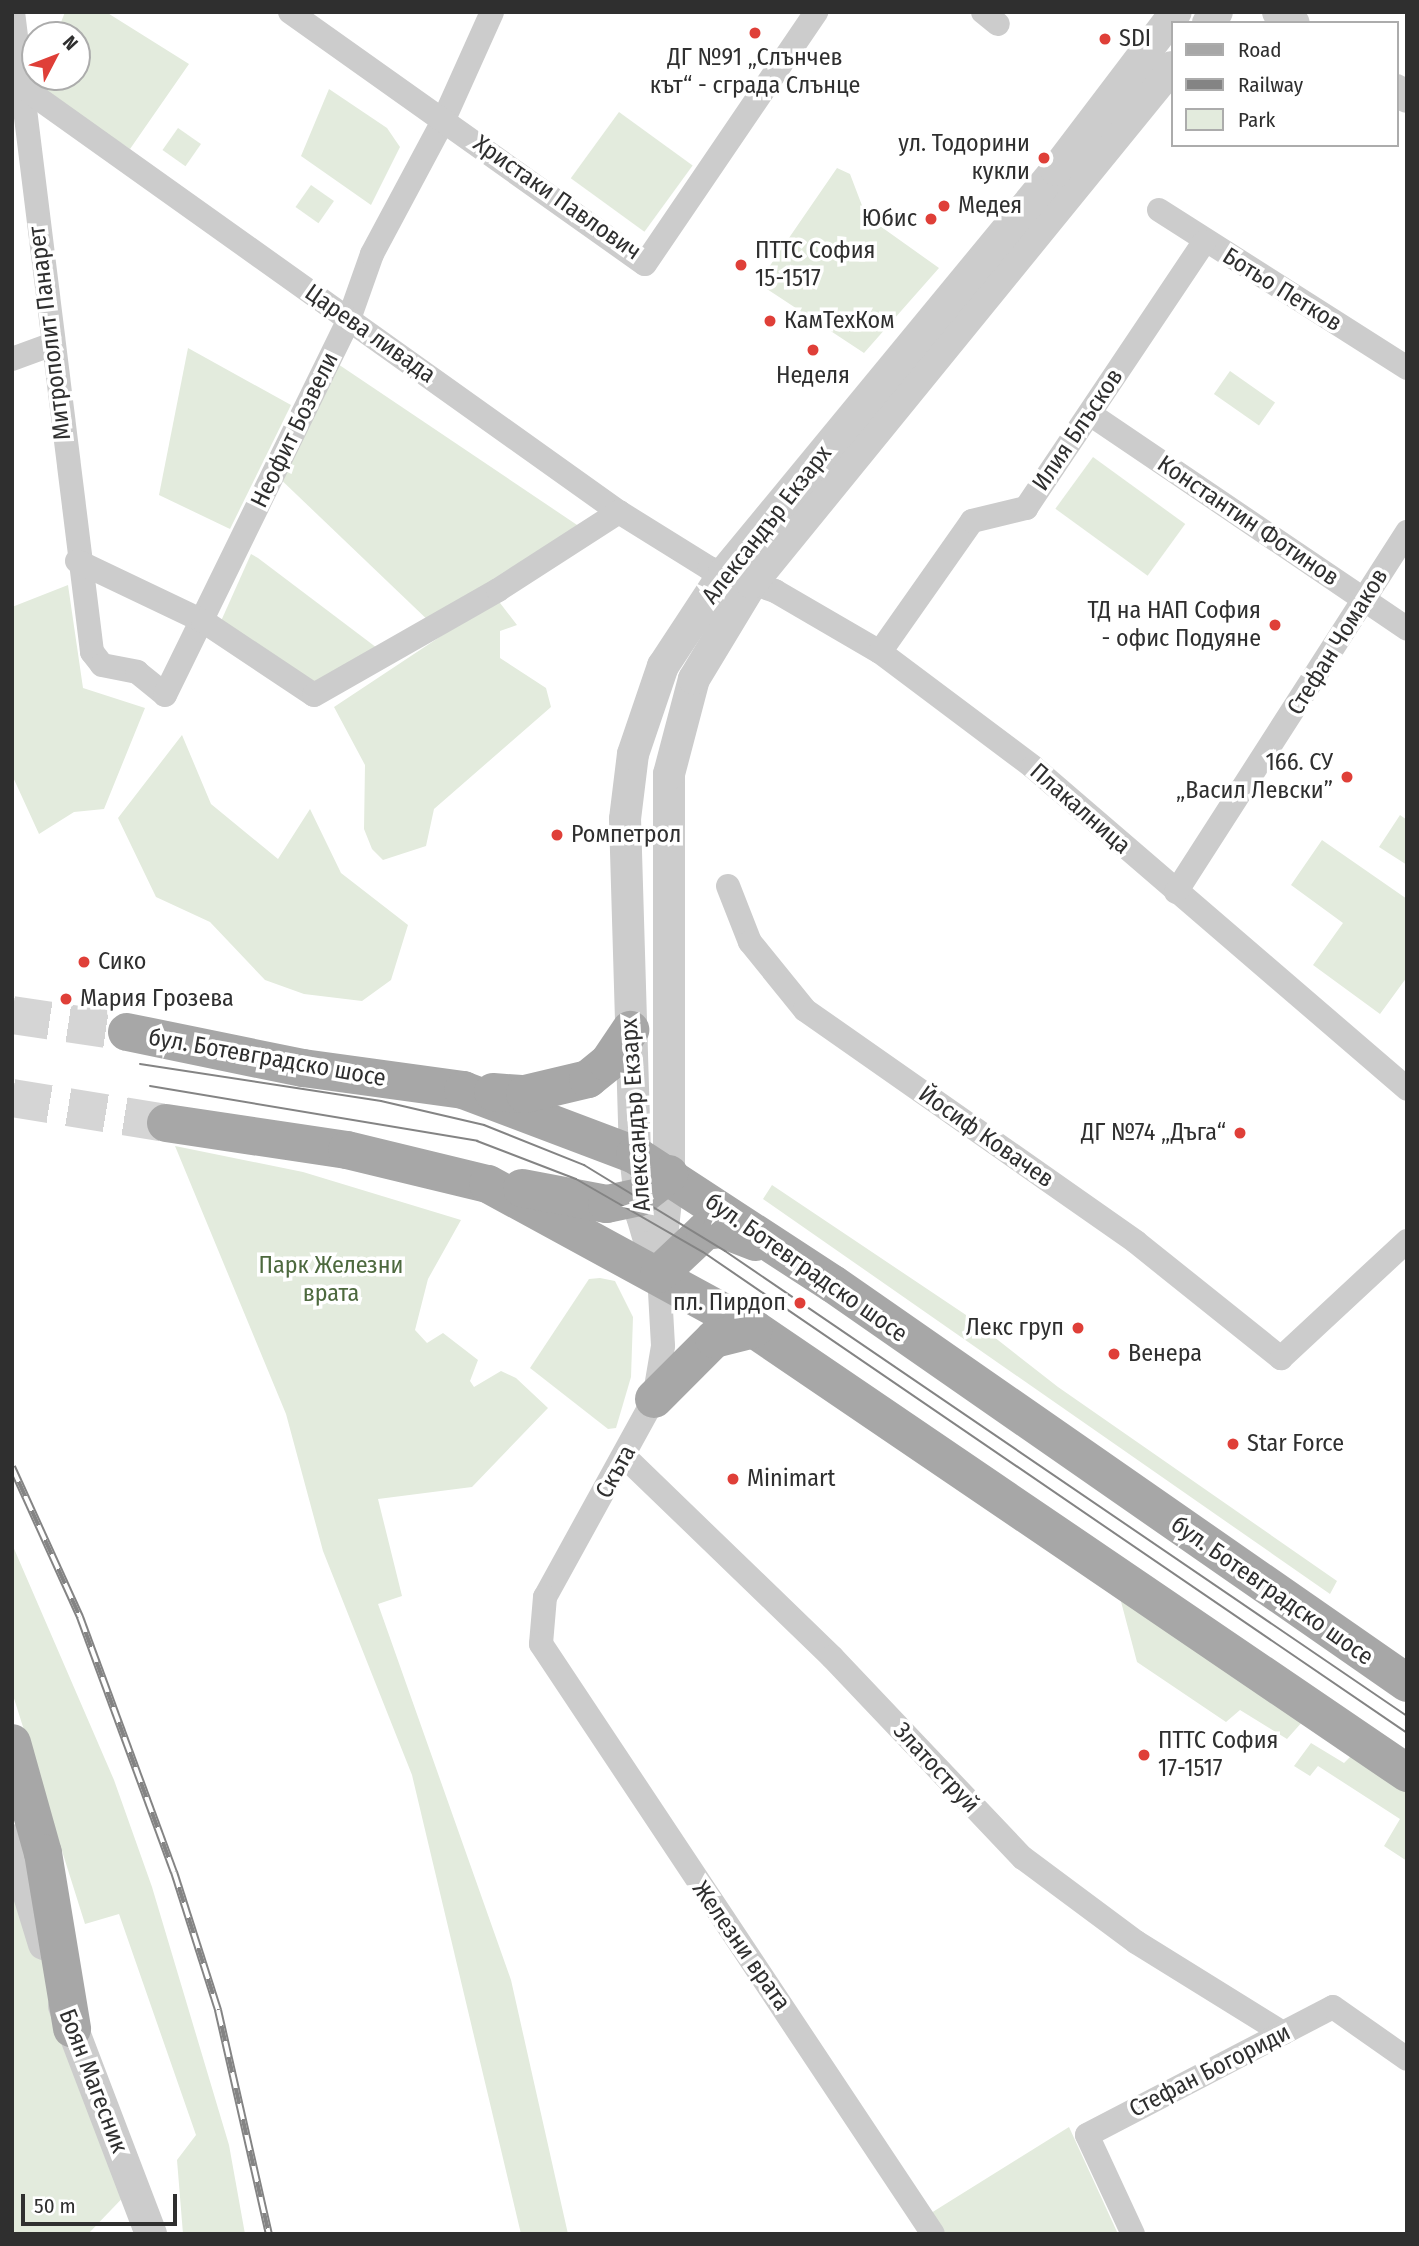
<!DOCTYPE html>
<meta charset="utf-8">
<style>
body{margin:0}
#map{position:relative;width:1419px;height:2246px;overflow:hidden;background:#fff;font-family:"Fira Sans Condensed",sans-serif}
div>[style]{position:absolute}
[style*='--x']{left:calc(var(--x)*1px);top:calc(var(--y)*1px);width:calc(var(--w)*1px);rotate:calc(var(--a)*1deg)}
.green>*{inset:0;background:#e3ebdd;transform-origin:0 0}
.primary-tunnel>*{height:38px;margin-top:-19px;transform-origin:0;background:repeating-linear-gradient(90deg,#d5d5d5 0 38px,transparent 0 57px)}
.minor>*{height:24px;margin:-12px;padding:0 12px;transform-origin:12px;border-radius:12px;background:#ccc}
.tertiary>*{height:32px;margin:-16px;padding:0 16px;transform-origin:16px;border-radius:16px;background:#ccc}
.primary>*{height:38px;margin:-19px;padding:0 19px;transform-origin:19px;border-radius:19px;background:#a7a7a7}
.tram>*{height:2px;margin:-1px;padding:0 1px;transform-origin:1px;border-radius:1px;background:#848484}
.rail>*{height:8px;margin-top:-4px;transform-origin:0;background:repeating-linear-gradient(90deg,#fff 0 16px,#848484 0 32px);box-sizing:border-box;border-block:2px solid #848484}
.dots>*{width:19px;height:19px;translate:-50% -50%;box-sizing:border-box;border:4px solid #fff;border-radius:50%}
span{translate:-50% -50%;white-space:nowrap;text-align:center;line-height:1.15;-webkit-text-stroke:7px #fff;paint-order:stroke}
.poi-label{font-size:24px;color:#2f2f2f}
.left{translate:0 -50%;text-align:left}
.right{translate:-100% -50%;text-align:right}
.street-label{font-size:24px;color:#2f2f2f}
.park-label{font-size:24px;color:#4d693e}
.frame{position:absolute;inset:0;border:14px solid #2f2f2f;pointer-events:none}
.legend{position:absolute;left:1171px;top:21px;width:228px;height:126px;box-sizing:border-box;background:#fff;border:2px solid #acacac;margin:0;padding:9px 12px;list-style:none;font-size:21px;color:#2f2f2f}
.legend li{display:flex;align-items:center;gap:14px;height:35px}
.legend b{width:35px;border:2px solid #acacac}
.north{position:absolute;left:21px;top:21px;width:70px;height:70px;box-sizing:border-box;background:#fff;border:2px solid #acacac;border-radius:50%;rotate:48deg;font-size:19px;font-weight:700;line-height:28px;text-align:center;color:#2f2f2f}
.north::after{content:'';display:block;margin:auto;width:24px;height:32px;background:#df3f38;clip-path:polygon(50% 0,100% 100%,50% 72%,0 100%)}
.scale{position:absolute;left:21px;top:2194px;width:156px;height:32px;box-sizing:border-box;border:4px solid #2f2f2f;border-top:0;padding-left:9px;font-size:21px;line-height:24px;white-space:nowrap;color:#2f2f2f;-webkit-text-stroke:5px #fff;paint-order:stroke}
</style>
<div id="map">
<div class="green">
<i style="clip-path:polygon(65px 12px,106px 12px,189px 64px,130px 149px,41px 90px,44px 77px,77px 77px,77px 35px,56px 35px)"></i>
<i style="clip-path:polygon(329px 89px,387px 128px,400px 147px,371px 205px,301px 156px)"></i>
<i style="left:619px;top:112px;width:91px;height:82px;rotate:36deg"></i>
<i style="left:178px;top:128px;width:28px;height:27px;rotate:35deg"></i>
<i style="clip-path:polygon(837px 168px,850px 174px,866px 216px,939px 268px,864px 353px,758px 283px)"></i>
<i style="left:311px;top:185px;width:28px;height:27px;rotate:35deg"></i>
<i style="clip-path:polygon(188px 348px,291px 405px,230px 529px,159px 495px)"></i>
<i style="clip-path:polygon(329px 358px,589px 533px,434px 626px,274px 473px)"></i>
<i style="left:1230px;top:371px;width:55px;height:28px;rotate:35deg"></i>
<i style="left:1093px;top:457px;width:114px;height:64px;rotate:36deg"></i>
<i style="clip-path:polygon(251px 554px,258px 558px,385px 654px,314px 695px,217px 630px)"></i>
<i style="clip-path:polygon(68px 585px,83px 688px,145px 708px,104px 809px,74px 812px,39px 834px,12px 775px,12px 607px)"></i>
<i style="clip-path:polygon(497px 599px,517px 625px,500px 631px,500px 658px,546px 688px,551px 707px,434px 809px,426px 846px,383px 860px,372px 849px,364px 829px,365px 765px,334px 707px)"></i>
<i style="clip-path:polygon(182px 735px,211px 804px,278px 859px,310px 809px,341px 873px,408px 925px,391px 980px,362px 1001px,304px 994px,265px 980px,210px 922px,156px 897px,118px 818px)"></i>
<i style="clip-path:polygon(1400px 815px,1407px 820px,1407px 865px,1379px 847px)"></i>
<i style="clip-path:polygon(1322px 840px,1407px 899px,1407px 977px,1380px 1014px,1313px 965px,1343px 923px,1291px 885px)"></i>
<i style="clip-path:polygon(175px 1146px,303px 1172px,461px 1220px,428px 1279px,415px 1330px,427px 1343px,443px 1333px,478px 1360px,470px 1381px,474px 1387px,501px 1371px,516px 1378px,548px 1408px,472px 1487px,378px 1499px,402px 1596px,378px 1604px,511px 1980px,568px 2234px,521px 2234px,412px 1775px,323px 1551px,286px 1414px)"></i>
<i style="clip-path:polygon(772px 1185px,966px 1315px,1058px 1387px,1337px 1581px,1330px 1594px,763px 1199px)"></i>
<i style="clip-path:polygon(600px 1278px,615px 1281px,633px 1317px,631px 1377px,616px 1428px,608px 1429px,530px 1368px,589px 1279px)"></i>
<i style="clip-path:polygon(12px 1544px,114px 1780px,152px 1887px,229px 2145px,245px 2234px,183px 2234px,177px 2160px,196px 2135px,119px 1914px,85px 1924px,12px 1692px)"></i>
<i style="clip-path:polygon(1119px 1594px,1303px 1721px,1287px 1739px,1240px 1710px,1226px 1722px,1137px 1662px)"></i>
<i style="clip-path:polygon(1311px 1743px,1344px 1763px,1351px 1756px,1407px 1793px,1407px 1861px,1384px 1846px,1400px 1819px,1318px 1766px,1310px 1776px,1294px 1766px)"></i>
<i style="clip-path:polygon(12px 1876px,133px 2187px,88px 2234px,12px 2234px)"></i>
<i style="clip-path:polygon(1069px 2127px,1118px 2234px,933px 2234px,923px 2218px)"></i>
</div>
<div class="primary-tunnel">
<i style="--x:12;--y:1015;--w:116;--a:8.4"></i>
<i style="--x:12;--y:1098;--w:156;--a:9.2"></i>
</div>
<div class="minor">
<i style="--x:13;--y:12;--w:645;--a:82.96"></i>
<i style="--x:92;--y:652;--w:16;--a:52"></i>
<i style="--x:102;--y:665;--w:36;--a:11"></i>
<i style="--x:137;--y:672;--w:36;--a:39"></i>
<i style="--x:165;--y:695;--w:419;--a:-63.9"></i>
<i style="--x:349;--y:319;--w:69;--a:-70.5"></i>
<i style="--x:372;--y:254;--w:153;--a:-61.9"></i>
<i style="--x:444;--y:119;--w:117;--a:-65.8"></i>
<i style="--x:290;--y:12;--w:435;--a:35.4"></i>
<i style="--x:645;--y:264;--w:305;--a:-55.8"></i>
<i style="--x:983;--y:12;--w:19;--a:39"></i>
<i style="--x:21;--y:86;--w:734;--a:35.47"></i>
<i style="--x:619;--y:512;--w:106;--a:31.9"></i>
<i style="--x:709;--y:568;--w:70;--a:19.2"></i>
<i style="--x:775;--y:591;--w:121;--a:30.2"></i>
<i style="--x:880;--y:652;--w:191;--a:36.9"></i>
<i style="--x:1033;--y:767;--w:494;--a:40.7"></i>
<i style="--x:1159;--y:210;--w:294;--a:32.5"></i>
<i style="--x:12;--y:359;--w:40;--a:-20.2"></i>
<i style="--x:1090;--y:414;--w:383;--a:34.1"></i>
<i style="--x:77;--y:561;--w:140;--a:25.5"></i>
<i style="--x:203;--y:621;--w:133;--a:33.7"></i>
<i style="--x:314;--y:695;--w:212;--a:-29.7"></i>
<i style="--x:498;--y:590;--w:144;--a:-32.8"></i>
<i style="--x:880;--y:652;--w:160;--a:-54.9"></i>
<i style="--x:972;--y:521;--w:56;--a:-13.5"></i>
<i style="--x:1026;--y:508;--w:320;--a:-56.2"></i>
<i style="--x:728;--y:886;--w:60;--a:68.6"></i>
<i style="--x:750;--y:942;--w:87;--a:51"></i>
<i style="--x:805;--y:1010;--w:404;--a:35"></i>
<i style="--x:1136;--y:1242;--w:186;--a:38.7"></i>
<i style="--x:1281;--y:1358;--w:172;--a:-42.9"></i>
<i style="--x:1176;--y:892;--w:428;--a:-57.3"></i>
<i style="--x:659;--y:1274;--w:72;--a:86.8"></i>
<i style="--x:663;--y:1346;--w:54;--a:99.6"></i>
<i style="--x:654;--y:1399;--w:226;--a:118.8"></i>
<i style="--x:545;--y:1597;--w:47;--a:94.9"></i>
<i style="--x:541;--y:1644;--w:708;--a:56.4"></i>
<i style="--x:625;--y:1457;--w:288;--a:44"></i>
<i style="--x:832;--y:1657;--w:277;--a:46.5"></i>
<i style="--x:1023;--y:1858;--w:141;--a:36.6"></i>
<i style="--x:1136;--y:1942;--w:173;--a:31.8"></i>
<i style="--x:1133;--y:2234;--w:109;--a:-114.9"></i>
<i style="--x:1087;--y:2135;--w:277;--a:-27.5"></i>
<i style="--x:1333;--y:2007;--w:90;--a:35.1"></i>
</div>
<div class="tertiary">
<i style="--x:1278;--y:12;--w:19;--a:35"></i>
<i style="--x:1208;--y:23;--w:14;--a:-51"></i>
<i style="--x:1396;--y:90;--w:13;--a:32"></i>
<i style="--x:660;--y:1255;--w:81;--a:-83.7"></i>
<i style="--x:669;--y:1174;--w:400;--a:-90"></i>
<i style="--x:669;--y:774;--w:98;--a:-75.3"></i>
<i style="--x:694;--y:679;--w:112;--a:-58.9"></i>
<i style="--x:752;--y:583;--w:665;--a:-50.86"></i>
<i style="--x:659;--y:1274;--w:60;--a:-106.3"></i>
<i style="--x:642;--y:1216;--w:61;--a:-96.5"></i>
<i style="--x:635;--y:1155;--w:336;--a:-91.7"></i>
<i style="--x:625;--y:819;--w:65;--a:-83"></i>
<i style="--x:633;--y:754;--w:93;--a:-71.2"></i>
<i style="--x:663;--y:666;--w:111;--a:-56.7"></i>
<i style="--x:724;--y:573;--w:522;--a:-50.52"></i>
<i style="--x:1056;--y:170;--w:198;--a:-52.8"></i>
<i style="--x:12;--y:1840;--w:109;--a:72.9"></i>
<i style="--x:64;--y:2006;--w:244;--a:69.1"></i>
</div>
<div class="primary">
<i style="--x:127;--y:1032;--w:180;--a:11.6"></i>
<i style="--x:303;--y:1068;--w:162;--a:7.8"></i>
<i style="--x:463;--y:1090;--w:184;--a:20.7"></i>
<i style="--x:635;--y:1155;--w:236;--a:33.1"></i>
<i style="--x:833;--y:1284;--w:699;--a:34.8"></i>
<i style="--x:493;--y:1092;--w:32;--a:4"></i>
<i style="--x:525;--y:1094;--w:65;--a:-13.4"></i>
<i style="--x:588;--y:1079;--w:26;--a:-39"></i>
<i style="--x:608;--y:1063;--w:40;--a:-56"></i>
<i style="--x:166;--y:1123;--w:183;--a:8.5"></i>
<i style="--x:347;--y:1150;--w:145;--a:13.6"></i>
<i style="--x:488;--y:1184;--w:303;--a:28.6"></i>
<i style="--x:754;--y:1329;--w:790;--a:34.21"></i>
<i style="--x:522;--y:1188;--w:86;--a:10.7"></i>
<i style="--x:607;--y:1204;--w:34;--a:-12"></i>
<i style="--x:640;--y:1197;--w:37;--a:-38"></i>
<i style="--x:659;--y:1274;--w:63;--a:-43.1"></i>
<i style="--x:705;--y:1231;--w:17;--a:-7"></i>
<i style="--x:722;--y:1229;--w:36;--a:21"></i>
<i style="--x:654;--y:1399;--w:85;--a:-45"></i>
<i style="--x:714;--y:1339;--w:41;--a:-14"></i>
<i style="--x:12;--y:1743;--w:114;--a:74.3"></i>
<i style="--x:43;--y:1853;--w:178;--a:80.6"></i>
</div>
<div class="tram">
<i style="--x:140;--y:1064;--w:244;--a:8.7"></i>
<i style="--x:381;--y:1101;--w:106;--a:13.1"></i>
<i style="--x:484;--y:1125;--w:108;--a:21.8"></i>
<i style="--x:584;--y:1165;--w:165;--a:31.4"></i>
<i style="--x:725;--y:1251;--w:825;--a:34.29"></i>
<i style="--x:150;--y:1086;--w:332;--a:9.5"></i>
<i style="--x:477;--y:1141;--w:106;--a:21"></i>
<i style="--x:576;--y:1179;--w:146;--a:29.9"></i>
<i style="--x:703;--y:1252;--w:853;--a:34.34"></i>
</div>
<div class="rail">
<i style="--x:12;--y:1467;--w:165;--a:65.6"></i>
<i style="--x:80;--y:1617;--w:272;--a:69.8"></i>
<i style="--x:174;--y:1872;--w:145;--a:72.3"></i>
<i style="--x:218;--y:2010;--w:230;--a:77.2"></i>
</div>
<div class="dots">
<i style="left:755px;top:33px;background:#df3f38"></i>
<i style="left:1105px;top:39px;background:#df3f38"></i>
<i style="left:1044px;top:158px;background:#df3f38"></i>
<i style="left:944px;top:206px;background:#df3f38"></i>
<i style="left:931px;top:219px;background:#df3f38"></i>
<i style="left:741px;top:265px;background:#df3f38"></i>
<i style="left:770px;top:321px;background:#df3f38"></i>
<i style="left:813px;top:350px;background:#df3f38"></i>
<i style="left:1275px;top:625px;background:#df3f38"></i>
<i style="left:1347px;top:777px;background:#df3f38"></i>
<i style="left:557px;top:835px;background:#df3f38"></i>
<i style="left:84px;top:962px;background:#df3f38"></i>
<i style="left:66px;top:999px;background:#df3f38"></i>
<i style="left:1240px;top:1133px;background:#df3f38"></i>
<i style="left:800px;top:1303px;background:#df3f38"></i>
<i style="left:1078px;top:1328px;background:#df3f38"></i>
<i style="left:1114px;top:1354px;background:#df3f38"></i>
<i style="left:1233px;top:1444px;background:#df3f38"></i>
<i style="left:733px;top:1479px;background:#df3f38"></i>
<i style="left:1144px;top:1755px;background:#df3f38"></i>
</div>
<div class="poi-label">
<span class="left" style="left:1119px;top:39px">SDI</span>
<span style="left:755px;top:72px">ДГ №91 „Слънчев<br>кът“ - сграда Слънце</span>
<span class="right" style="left:1030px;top:158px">ул. Тодорини<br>кукли</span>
<span class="left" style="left:958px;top:206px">Медея</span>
<span class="right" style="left:917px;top:219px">Юбис</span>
<span class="left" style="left:755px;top:265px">ПТТС София<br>15-1517</span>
<span class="left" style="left:784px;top:321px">КамТехКом</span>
<span style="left:813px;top:376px">Неделя</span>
<span class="right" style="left:1261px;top:625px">ТД на НАП София<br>- офис Подуяне</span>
<span class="right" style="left:1333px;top:777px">166. СУ<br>„Васил Левски”</span>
<span class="left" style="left:571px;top:835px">Ромпетрол</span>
<span class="left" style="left:98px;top:962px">Сико</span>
<span class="left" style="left:80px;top:999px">Мария Грозева</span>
<span class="right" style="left:1226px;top:1133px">ДГ №74 „Дъга“</span>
<span class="right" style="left:786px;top:1303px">пл. Пирдоп</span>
<span class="right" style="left:1064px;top:1328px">Лекс груп</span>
<span class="left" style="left:1128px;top:1354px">Венера</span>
<span class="left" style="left:1247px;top:1444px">Star Force</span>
<span class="left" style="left:747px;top:1479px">Minimart</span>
<span class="left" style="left:1158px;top:1755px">ПТТС София<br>17-1517</span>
</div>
<div class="street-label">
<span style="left:557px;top:198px;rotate:35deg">Христаки Павлович</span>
<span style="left:1282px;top:290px;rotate:32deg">Ботьо Петков</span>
<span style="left:50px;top:333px;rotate:-97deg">Митрополит Панарет</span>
<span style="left:370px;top:334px;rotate:35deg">Царева ливада</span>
<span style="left:295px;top:430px;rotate:-64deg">Неофит Бозвели</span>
<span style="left:1078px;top:430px;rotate:-56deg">Илия Блъсков</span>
<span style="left:1248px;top:521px;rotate:34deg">Константин Фотинов</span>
<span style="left:767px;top:525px;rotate:-52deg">Александър Екзарх</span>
<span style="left:1338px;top:642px;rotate:-58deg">Стефан Чомаков</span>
<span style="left:1080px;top:809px;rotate:41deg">Плакалница</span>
<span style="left:267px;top:1058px;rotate:10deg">бул. Ботевградско шосе</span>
<span style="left:636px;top:1115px;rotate:-94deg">Александър Екзарх</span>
<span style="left:986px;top:1137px;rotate:35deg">Йосиф Ковачев</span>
<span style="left:806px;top:1268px;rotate:35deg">бул. Ботевградско шосе</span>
<span style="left:616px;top:1472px;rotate:-61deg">Скъта</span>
<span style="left:1272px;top:1591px;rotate:35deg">бул. Ботевградско шосе</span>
<span style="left:936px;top:1768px;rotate:47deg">Златоструй</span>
<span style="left:741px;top:1946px;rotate:55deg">Железни врата</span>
<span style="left:1210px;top:2071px;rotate:-27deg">Стефан Богориди</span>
<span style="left:93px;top:2081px;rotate:69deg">Боян Магесник</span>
</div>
<div class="park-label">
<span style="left:331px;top:1280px">Парк Железни<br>врата</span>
</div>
<div class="frame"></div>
<ul class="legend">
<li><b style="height:9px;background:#a7a7a7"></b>Road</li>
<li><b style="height:9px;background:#848484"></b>Railway</li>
<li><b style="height:19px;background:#e3ebdd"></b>Park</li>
</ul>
<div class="north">N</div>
<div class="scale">50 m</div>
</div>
